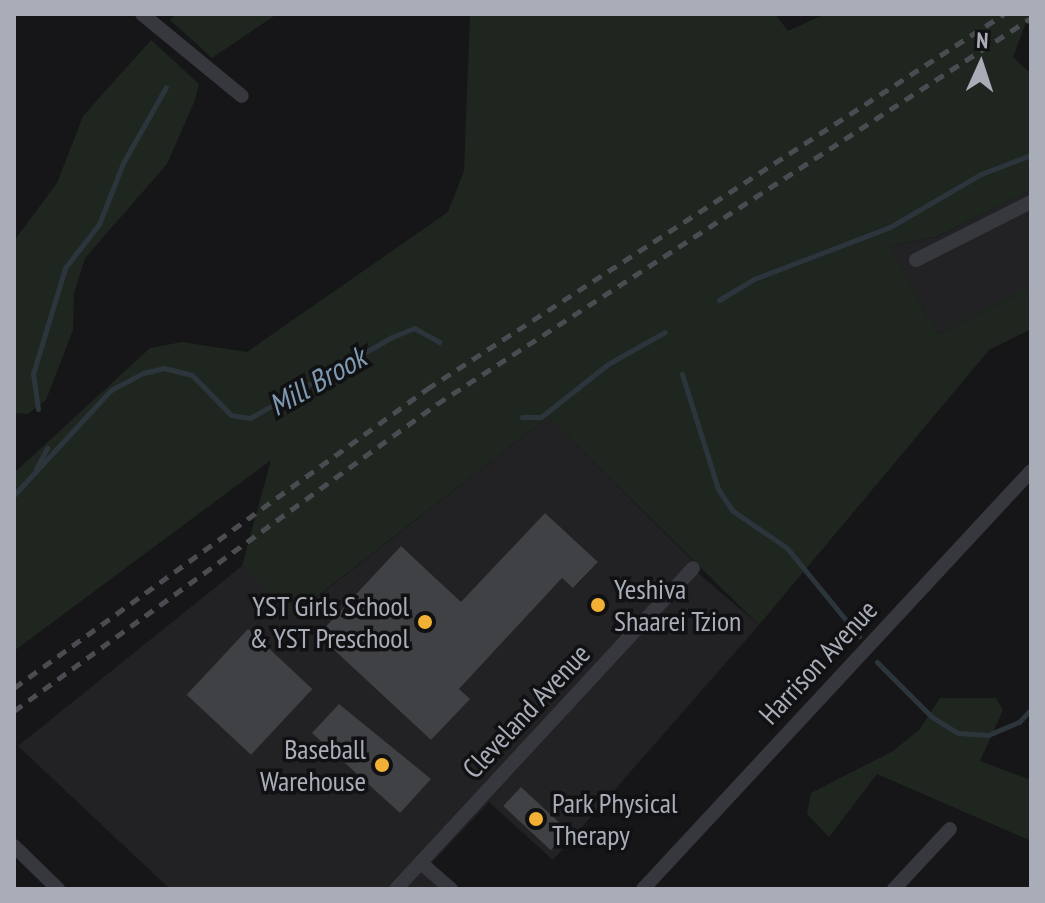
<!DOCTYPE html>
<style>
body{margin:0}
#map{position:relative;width:1045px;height:903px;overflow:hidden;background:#161618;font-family:"PT Sans Narrow",sans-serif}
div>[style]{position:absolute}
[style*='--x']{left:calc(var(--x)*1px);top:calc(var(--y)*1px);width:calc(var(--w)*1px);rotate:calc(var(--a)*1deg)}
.built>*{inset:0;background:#222225}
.green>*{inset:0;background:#1e261f}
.stream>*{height:5px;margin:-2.5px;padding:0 2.5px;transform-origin:2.5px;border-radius:2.5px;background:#2c353c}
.building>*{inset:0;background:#404145;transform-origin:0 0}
.street>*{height:14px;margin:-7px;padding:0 7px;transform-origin:7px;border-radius:7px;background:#37383d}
.rail>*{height:5px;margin-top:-2.5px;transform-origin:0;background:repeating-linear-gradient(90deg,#4a4c52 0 10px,transparent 0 18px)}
.dots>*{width:22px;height:22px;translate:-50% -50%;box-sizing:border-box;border:4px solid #111113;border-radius:50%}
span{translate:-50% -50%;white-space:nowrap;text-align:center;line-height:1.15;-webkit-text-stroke:7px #111113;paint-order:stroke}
.poi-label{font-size:28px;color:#a8adb8}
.left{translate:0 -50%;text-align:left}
.right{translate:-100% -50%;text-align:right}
.street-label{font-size:28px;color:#a8adb8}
.water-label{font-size:30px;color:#7f9bb3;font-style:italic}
.frame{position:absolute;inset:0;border:16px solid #a8adb8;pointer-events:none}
.north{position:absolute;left:941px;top:24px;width:80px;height:80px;-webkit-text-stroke:6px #111113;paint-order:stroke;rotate:3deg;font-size:22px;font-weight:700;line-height:32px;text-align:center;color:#a8adb8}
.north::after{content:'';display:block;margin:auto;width:28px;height:36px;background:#a8adb8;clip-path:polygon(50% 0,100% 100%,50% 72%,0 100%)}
</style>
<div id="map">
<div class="built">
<i style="clip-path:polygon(1031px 190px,1031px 287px,938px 334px,889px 246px,937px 237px)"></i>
<i style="clip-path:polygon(evenodd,548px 417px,697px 565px,693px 569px,759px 625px,553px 860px,489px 802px,429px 866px,453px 889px,170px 889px,18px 746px,242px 566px,294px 615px,548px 417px,545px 513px,598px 562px,574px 588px,562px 578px,459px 689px,469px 699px,431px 740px,318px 635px,401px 546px,445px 587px,455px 609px,545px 513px)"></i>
</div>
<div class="green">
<i style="clip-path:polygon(176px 14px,277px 14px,212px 58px,170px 20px)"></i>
<i style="clip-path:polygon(470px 14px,775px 14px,788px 31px,825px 14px,1029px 14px,1013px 57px,1031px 74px,1031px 190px,936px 237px,889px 246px,938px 334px,1031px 287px,1031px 329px,989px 350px,759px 625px,548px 417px,293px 615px,242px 566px,271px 460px,14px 651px,14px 473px,150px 348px,182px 342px,247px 352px,448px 212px,464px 171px)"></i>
<i style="clip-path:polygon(151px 40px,199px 84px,195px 100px,167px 164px,85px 258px,74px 293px,73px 330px,46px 400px,28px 414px,14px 413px,14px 241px,57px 183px,83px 116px)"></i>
<i style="clip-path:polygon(940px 698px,996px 698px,1003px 710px,980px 761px,1031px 780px,1031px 841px,877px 774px,829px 837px,807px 814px,811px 793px,893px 751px,919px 730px)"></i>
</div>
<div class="stream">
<i style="--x:719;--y:300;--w:41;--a:-31"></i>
<i style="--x:754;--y:279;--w:146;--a:-20.9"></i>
<i style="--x:890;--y:227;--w:105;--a:-30.2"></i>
<i style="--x:981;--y:174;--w:53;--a:-20.8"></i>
<i style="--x:682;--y:374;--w:121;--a:72.6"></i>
<i style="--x:718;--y:489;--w:27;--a:56"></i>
<i style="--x:733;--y:511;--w:65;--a:34.4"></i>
<i style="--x:787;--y:548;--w:114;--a:50.7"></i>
<i style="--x:38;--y:409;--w:35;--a:-98"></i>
<i style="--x:33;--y:374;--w:111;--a:-73.2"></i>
<i style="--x:65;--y:268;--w:56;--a:-52.3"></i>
<i style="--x:99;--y:224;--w:66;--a:-68.5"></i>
<i style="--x:123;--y:163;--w:87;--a:-60.5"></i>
<i style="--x:522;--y:417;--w:19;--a:0"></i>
<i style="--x:541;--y:417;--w:85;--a:-38.3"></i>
<i style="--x:608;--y:364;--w:65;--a:-29.3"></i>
<i style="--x:36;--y:469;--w:24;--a:-62"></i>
<i style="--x:14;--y:495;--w:143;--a:-47.3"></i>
<i style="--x:111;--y:390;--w:36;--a:-28"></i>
<i style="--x:143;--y:373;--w:22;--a:-13"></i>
<i style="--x:164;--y:368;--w:29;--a:14"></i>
<i style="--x:192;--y:375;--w:56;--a:45.7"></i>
<i style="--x:231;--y:415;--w:19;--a:9"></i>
<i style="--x:250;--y:418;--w:163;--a:-29.7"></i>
<i style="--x:392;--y:337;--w:24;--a:-22"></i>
<i style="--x:414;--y:328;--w:29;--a:29"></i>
<i style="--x:877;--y:662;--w:78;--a:45"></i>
<i style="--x:932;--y:717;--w:31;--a:32"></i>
<i style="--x:958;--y:733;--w:30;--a:4"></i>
<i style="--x:988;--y:735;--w:34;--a:-23"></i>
<i style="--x:1019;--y:722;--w:18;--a:-47"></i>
</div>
<div class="building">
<i style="clip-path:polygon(545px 513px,598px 562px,573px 588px,562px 578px,459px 689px,470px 699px,431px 740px,318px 635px,401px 546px,461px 602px)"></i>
<i style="left:248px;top:629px;width:88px;height:90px;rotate:43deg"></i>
<i style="clip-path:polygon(339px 704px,431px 779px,400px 813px,312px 733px)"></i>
<i style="left:521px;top:787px;width:65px;height:26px;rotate:43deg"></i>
</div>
<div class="street">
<i style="--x:142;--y:14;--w:129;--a:39.4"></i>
<i style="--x:916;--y:260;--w:129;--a:-26.8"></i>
<i style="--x:14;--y:846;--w:62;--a:44.3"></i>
<i style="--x:421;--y:863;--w:40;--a:41"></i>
<i style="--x:396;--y:889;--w:437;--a:-47.2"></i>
<i style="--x:643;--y:889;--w:570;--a:-47.13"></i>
<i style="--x:894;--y:889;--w:82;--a:-47"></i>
</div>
<div class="rail">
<i style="--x:14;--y:688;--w:510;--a:-35.9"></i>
<i style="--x:427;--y:389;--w:688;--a:-33.02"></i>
<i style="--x:14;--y:711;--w:523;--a:-35.97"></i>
<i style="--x:437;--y:404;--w:708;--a:-33.02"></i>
</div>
<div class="dots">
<i style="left:598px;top:605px;background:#f2b134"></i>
<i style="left:425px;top:622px;background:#f2b134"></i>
<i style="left:382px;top:765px;background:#f2b134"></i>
<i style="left:536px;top:819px;background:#f2b134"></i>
</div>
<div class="poi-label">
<span class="left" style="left:614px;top:605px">Yeshiva<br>Shaarei Tzion</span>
<span class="right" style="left:409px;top:622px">YST Girls School<br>&amp; YST Preschool</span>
<span class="right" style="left:366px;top:765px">Baseball<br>Warehouse</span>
<span class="left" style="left:552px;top:819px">Park Physical<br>Therapy</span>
</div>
<div class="street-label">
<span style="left:818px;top:662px;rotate:-47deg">Harrison Avenue</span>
<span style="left:526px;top:711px;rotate:-47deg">Cleveland Avenue</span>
</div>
<div class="water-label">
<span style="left:317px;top:381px;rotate:-30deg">Mill Brook</span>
</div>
<div class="frame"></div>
<div class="north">N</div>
</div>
